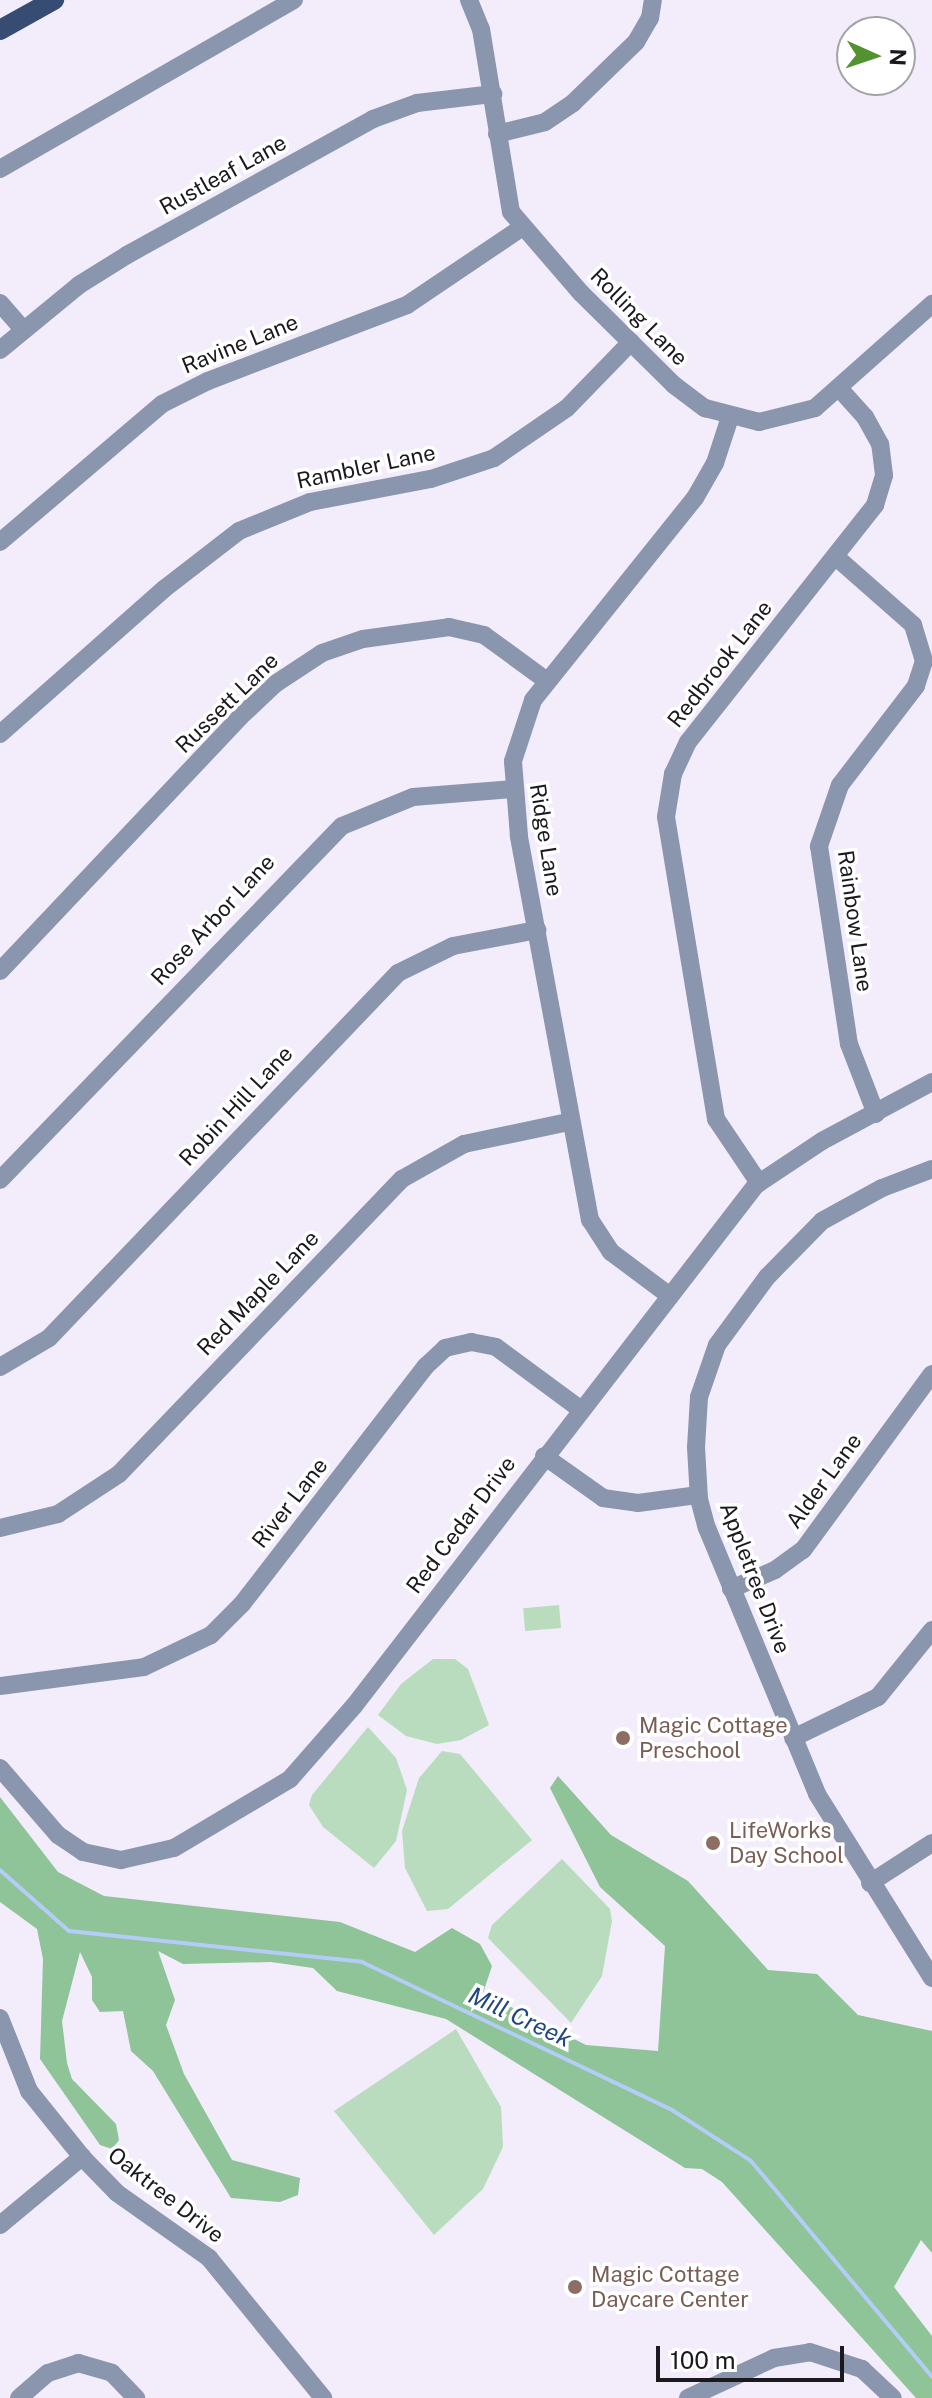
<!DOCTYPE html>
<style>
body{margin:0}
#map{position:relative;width:932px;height:2398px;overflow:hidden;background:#f2ecfb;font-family:"Public Sans",sans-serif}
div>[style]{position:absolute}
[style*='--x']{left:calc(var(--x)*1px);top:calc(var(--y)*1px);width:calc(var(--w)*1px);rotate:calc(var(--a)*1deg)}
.green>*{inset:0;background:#b9dcbe;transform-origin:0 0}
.forest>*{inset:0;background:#8fc398}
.stream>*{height:4px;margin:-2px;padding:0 2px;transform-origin:2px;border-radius:2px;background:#b3cdf7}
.minor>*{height:18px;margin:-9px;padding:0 9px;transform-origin:9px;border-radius:9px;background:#8996ad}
.major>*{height:20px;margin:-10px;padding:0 10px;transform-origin:10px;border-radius:10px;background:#374c73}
.dots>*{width:22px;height:22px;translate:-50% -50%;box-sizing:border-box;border:4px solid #fff;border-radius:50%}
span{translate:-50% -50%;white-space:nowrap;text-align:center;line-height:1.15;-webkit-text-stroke:7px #fff;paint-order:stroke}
.street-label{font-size:22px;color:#1b191e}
.education-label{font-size:22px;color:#785e54}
.left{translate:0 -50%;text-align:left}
.water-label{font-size:24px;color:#204684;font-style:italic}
.north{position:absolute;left:836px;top:16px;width:80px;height:80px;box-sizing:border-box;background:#fff;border:2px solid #a4a3a5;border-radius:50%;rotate:93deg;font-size:22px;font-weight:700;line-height:32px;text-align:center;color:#1b191e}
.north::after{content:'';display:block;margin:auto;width:28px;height:36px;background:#549130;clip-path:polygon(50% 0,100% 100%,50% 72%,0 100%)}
.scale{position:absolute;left:656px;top:2346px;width:188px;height:36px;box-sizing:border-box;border:4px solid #1b191e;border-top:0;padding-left:10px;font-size:24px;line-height:28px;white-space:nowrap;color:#1b191e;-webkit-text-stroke:6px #fff;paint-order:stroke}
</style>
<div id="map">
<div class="green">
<i style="left:559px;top:1605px;width:23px;height:36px;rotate:85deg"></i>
<i style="clip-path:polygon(433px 1659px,455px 1659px,468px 1669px,489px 1725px,461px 1740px,437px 1744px,406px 1736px,378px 1715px,401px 1684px)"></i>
<i style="clip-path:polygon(368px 1727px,396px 1758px,407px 1790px,396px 1841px,374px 1868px,323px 1827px,309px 1805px,312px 1795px)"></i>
<i style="clip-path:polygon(442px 1751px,460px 1754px,532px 1840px,448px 1909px,427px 1911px,405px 1868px,402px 1831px,419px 1778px)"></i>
<i style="clip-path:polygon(562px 1859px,610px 1909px,612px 1921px,602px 1976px,571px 2023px,488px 1938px,492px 1925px)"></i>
<i style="clip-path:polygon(456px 2029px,501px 2107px,503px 2147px,483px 2189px,434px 2235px,334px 2111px)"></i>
</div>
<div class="forest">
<i style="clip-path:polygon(558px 1776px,611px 1835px,688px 1881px,768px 1970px,817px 1974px,858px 2015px,932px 2031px,932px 2253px,921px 2240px,894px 2287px,932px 2336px,932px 2398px,916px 2398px,722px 2182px,702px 2169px,685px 2168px,446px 2019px,337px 1991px,313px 1968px,271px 1962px,183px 1964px,158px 1951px,175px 2000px,166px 2025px,184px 2074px,232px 2160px,300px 2178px,298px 2195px,280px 2202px,231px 2198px,153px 2071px,131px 2051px,123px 2011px,100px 2012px,92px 2000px,92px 1977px,80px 1952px,62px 2021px,67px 2063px,72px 2079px,116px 2124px,119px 2140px,112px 2149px,100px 2145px,40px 2059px,43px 1959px,37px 1929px,0 1902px,0 1797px,58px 1872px,104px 1896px,340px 1922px,415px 1952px,452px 1928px,480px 1944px,492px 1966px,483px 1993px,586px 2045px,658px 2051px,665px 1946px,600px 1887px,550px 1788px)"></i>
</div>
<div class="stream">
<i style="--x:0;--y:1870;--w:92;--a:41.5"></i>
<i style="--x:69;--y:1931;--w:295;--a:6"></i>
<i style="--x:362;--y:1962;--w:344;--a:25.5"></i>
<i style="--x:672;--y:2110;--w:94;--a:32.8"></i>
<i style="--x:751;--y:2161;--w:282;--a:50"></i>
</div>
<div class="minor">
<i style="--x:469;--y:0;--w:31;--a:68"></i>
<i style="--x:481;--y:29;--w:185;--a:80.7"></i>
<i style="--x:511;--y:212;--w:107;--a:49.2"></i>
<i style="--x:581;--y:293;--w:131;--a:44.7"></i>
<i style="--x:674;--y:385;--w:39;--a:37"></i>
<i style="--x:705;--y:408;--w:56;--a:14.5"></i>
<i style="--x:759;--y:422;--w:58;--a:-14"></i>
<i style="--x:815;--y:408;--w:157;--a:-41.6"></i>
<i style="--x:497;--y:134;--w:49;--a:-14"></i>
<i style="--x:545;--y:122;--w:34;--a:-34"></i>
<i style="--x:573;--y:103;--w:88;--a:-44.1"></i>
<i style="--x:636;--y:42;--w:28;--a:-60"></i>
<i style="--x:650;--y:18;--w:18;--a:-81"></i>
<i style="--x:0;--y:169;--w:339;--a:-29.9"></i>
<i style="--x:0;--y:303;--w:35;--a:49"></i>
<i style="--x:0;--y:350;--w:102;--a:-39.4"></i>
<i style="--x:79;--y:285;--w:57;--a:-32"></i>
<i style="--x:127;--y:255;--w:281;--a:-28.9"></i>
<i style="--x:373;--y:119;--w:47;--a:-20"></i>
<i style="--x:417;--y:103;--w:77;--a:-6.8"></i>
<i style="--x:0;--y:542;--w:213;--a:-40.4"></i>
<i style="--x:162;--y:404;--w:51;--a:-26.6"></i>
<i style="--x:208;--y:381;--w:213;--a:-20.9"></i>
<i style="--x:407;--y:305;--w:138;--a:-34"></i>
<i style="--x:836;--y:557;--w:103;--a:41.4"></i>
<i style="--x:913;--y:625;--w:38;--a:73"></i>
<i style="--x:924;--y:661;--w:26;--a:108"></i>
<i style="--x:916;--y:686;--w:125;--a:127.5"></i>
<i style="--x:840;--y:785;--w:65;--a:109"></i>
<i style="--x:819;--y:846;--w:200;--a:81.4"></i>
<i style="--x:849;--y:1044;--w:75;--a:68.9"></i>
<i style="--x:0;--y:734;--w:219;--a:-41.5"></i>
<i style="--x:164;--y:589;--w:95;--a:-37.7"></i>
<i style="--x:239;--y:531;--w:77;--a:-22.2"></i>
<i style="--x:310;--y:502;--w:123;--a:-10.8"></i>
<i style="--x:431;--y:479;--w:66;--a:-18.4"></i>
<i style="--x:494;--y:458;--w:88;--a:-34.4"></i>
<i style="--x:567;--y:408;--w:92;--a:-45.9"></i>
<i style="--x:0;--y:971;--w:348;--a:-46.6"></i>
<i style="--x:239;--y:718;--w:50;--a:-43.4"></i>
<i style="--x:275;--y:684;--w:56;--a:-33.4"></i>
<i style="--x:322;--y:653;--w:43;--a:-18.9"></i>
<i style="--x:363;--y:639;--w:87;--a:-7.9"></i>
<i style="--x:449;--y:627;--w:36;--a:13"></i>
<i style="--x:484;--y:635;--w:78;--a:36.1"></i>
<i style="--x:932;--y:1169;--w:53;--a:159.2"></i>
<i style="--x:882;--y:1188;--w:68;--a:151.2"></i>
<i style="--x:822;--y:1221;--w:78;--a:134.5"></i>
<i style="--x:767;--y:1277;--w:84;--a:126.3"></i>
<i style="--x:717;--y:1345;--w:55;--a:109.1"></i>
<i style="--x:699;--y:1397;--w:50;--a:93.4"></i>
<i style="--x:696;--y:1447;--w:52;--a:86.7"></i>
<i style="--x:699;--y:1499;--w:30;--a:75"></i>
<i style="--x:707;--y:1528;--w:288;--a:67.5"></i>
<i style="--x:817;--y:1794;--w:217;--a:58"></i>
<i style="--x:0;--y:1180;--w:492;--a:-46"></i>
<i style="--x:342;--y:826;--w:77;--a:-22.2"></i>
<i style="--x:413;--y:797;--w:100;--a:-4.6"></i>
<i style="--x:759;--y:1183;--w:77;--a:-123.9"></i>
<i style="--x:716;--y:1119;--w:306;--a:-99.4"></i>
<i style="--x:666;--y:817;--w:44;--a:-80.8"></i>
<i style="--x:673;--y:774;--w:35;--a:-65"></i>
<i style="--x:688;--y:742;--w:302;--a:-51.7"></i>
<i style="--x:875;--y:505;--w:31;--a:-73"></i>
<i style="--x:884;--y:475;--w:31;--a:-97"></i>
<i style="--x:880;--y:444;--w:31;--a:-119"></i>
<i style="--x:865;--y:417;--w:38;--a:-132"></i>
<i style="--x:670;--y:1296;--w:74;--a:-143.3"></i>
<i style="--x:611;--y:1252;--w:38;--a:-123"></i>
<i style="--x:590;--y:1220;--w:391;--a:-100.5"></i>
<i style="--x:519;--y:836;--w:75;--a:-94.6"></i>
<i style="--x:513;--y:761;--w:64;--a:-71.8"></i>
<i style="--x:533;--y:700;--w:259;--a:-51.3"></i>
<i style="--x:695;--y:498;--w:40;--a:-60.3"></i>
<i style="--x:715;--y:463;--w:48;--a:-71.9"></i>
<i style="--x:0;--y:1367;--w:57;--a:-30.6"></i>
<i style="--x:49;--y:1338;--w:505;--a:-46.28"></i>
<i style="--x:398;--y:973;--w:61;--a:-26.1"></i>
<i style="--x:453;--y:946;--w:86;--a:-10.8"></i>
<i style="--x:544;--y:1456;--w:72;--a:35.4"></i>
<i style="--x:603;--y:1498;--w:35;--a:8"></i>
<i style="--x:638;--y:1503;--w:61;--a:-7.6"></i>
<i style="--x:0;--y:1528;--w:60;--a:-13.6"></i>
<i style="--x:58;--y:1514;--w:73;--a:-33.3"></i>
<i style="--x:119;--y:1474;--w:409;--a:-46.2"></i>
<i style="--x:402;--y:1179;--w:71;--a:-29.4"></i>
<i style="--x:464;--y:1144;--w:106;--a:-11.9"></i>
<i style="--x:731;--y:1589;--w:48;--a:-23.4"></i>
<i style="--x:775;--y:1570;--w:34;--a:-36"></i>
<i style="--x:803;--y:1550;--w:218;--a:-53.8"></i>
<i style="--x:0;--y:1686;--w:145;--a:-7.5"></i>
<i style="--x:144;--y:1667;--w:74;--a:-25.5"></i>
<i style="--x:211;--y:1635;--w:44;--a:-45"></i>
<i style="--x:242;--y:1604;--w:301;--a:-52.3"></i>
<i style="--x:426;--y:1366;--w:26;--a:-43"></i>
<i style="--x:445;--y:1348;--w:27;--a:-13"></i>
<i style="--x:471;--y:1342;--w:25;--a:11"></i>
<i style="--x:496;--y:1347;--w:104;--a:36.4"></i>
<i style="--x:793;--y:1738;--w:94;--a:-25.8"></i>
<i style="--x:878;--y:1697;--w:86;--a:-51.1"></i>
<i style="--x:0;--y:1768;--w:89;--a:49.1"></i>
<i style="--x:58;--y:1835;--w:30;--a:34"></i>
<i style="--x:83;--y:1852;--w:39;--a:12"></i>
<i style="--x:121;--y:1860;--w:54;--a:-12.8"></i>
<i style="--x:174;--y:1848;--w:135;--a:-30.7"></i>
<i style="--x:290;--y:1779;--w:97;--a:-48.8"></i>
<i style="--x:354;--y:1706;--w:658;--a:-52.35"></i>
<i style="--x:756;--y:1185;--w:79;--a:-33.7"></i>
<i style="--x:822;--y:1141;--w:125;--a:-28.2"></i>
<i style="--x:870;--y:1883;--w:74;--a:-32.8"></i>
<i style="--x:0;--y:2018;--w:79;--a:68.3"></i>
<i style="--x:29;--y:2091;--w:85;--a:51.2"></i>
<i style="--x:82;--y:2157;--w:50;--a:45.8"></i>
<i style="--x:117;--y:2193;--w:113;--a:35.2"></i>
<i style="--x:209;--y:2258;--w:181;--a:50.8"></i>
<i style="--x:0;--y:2225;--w:107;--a:-39.7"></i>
<i style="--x:19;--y:2398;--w:38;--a:-41"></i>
<i style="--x:48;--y:2373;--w:32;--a:-18"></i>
<i style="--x:78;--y:2363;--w:35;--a:16"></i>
<i style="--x:112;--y:2373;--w:35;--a:46"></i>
<i style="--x:688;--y:2398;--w:95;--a:-24.9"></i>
<i style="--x:774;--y:2358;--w:36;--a:-9"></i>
<i style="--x:810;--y:2352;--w:55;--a:18.1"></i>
<i style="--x:862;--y:2369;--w:42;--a:43.1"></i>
</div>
<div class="major">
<i style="--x:0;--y:30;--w:62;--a:-29.1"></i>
</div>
<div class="dots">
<i style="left:623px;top:1738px;background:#8d6e63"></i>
<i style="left:713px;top:1843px;background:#8d6e63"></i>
<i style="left:575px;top:2287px;background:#8d6e63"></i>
</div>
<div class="street-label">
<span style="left:223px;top:175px;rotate:-29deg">Rustleaf Lane</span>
<span style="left:639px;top:317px;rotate:45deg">Rolling Lane</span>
<span style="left:240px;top:344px;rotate:-22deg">Ravine Lane</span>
<span style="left:366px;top:467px;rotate:-12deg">Rambler Lane</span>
<span style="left:720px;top:664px;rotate:-52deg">Redbrook Lane</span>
<span style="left:227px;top:703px;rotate:-44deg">Russett Lane</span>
<span style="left:546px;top:840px;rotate:81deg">Ridge Lane</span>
<span style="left:213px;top:920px;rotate:-47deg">Rose Arbor Lane</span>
<span style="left:855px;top:921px;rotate:82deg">Rainbow Lane</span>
<span style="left:236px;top:1106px;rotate:-47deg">Robin Hill Lane</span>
<span style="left:258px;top:1293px;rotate:-46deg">Red Maple Lane</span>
<span style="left:824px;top:1481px;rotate:-54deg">Alder Lane</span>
<span style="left:290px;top:1503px;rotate:-52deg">River Lane</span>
<span style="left:461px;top:1525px;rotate:-53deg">Red Cedar Drive</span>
<span style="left:755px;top:1578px;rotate:69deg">Appletree Drive</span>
<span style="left:166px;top:2195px;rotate:38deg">Oaktree Drive</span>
</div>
<div class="education-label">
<span class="left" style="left:639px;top:1738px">Magic Cottage<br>Preschool</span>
<span class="left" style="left:729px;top:1843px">LifeWorks<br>Day School</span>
<span class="left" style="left:591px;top:2287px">Magic Cottage<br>Daycare Center</span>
</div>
<div class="water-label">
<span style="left:520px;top:2017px;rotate:25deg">Mill Creek</span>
</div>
<div class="north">N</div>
<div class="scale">100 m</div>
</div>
